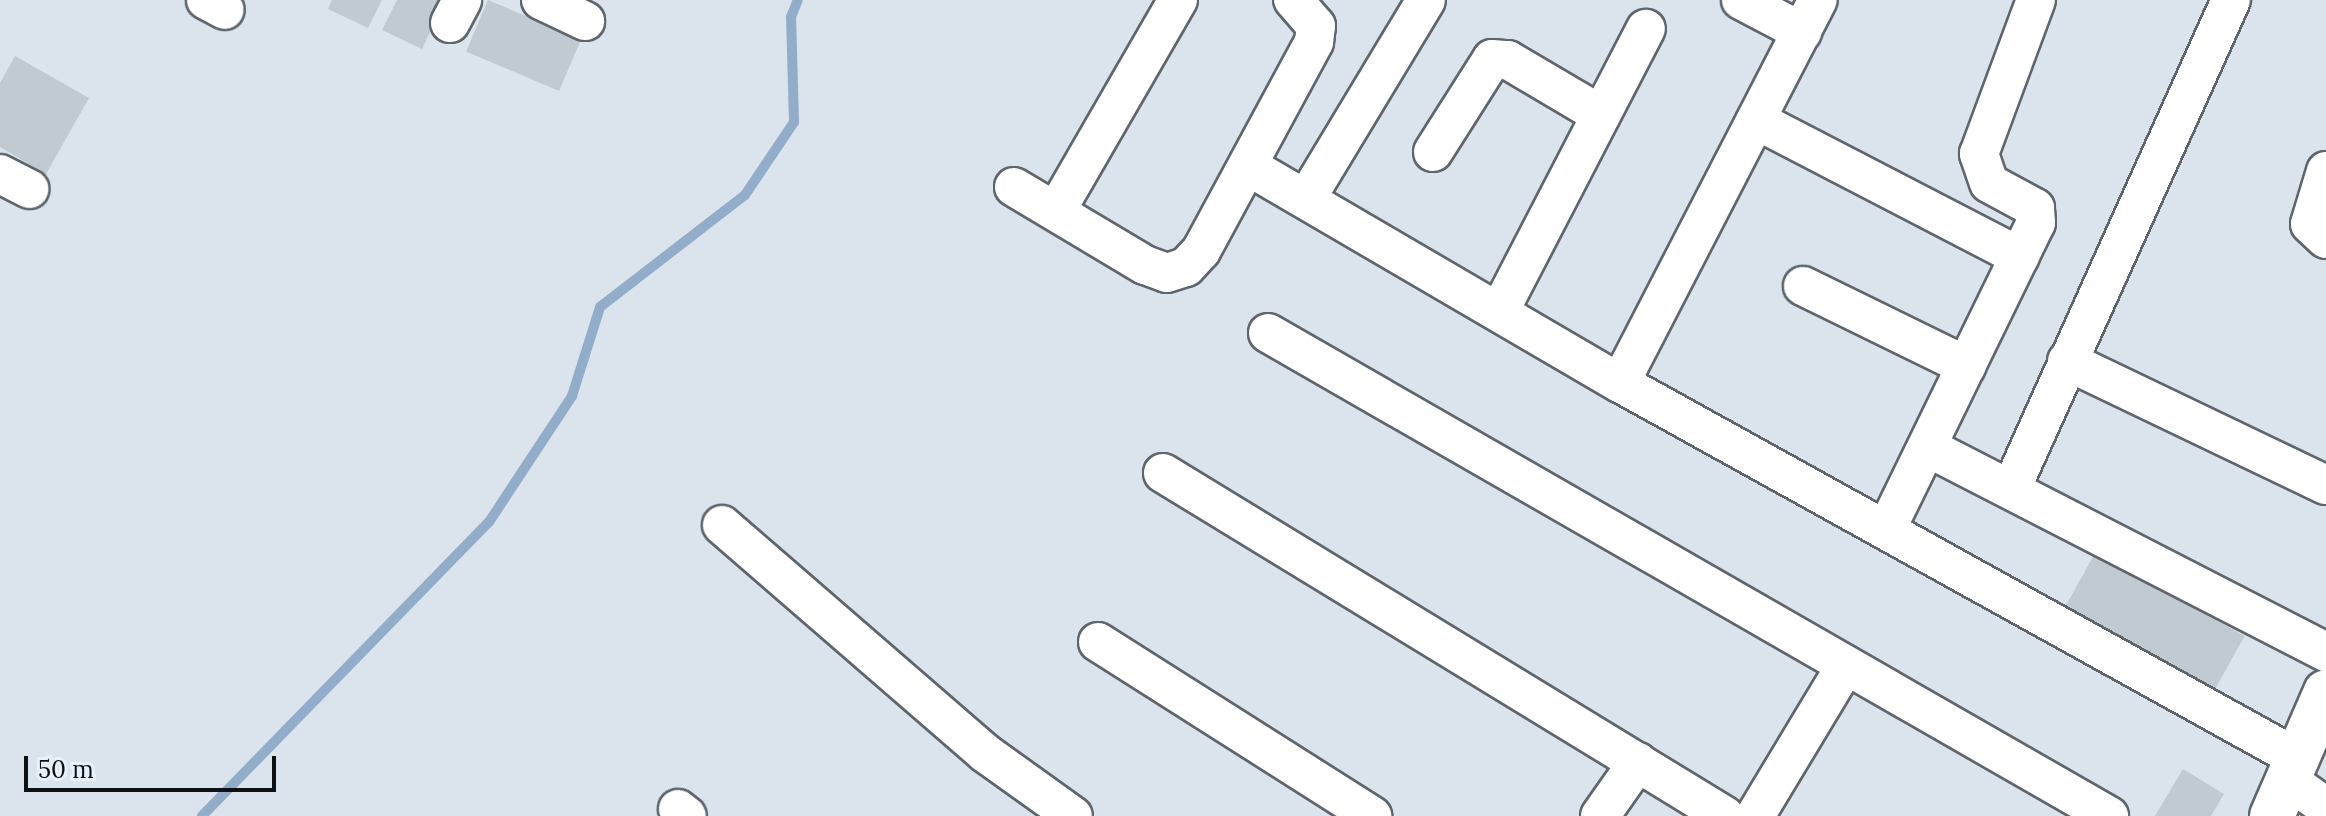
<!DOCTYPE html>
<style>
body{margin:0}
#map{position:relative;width:2326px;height:816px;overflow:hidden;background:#dbe3ec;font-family:Lora,serif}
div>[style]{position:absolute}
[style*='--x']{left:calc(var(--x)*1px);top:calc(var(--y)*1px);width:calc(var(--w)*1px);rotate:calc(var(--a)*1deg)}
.stream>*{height:10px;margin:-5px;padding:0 5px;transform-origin:5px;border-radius:5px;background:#91adca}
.building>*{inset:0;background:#c1c9d1;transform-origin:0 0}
.roads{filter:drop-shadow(2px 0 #5e656d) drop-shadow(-2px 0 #5e656d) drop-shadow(0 2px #5e656d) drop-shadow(0 -2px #5e656d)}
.minor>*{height:38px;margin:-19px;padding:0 19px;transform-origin:19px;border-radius:19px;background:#fff}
.major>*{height:44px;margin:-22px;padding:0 22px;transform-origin:22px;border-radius:22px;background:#fff}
span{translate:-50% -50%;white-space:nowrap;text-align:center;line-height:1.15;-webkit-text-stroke:6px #e8f1fa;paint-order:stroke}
.scale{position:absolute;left:24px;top:756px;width:252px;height:36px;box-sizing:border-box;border:4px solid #0e1114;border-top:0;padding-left:10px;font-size:24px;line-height:28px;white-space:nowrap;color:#0e1114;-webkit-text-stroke:6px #e8f1fa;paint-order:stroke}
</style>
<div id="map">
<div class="stream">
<i style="--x:202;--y:816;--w:411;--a:-45.7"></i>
<i style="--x:489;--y:522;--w:151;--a:-56.6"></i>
<i style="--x:572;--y:396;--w:93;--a:-72.5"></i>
<i style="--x:600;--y:307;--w:183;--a:-37.7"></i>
<i style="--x:745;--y:195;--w:88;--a:-56.1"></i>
<i style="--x:794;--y:122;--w:105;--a:-91.6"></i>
<i style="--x:791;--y:17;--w:18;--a:-68"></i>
</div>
<div class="building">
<i style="clip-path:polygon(332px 0,382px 0,368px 28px,328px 9px)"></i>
<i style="clip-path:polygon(397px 0,445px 0,422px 49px,382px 30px)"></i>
<i style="left:488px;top:0;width:101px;height:56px;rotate:23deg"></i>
<i style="clip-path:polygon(15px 56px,89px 98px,46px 174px,0 147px,0 83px)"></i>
<i style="left:2095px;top:553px;width:171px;height:64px;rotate:29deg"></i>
<i style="clip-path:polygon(2183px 769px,2224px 794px,2211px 816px,2155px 816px)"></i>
</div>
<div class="roads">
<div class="minor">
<i style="--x:206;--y:0;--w:21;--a:28"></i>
<i style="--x:541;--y:0;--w:49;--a:25.5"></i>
<i style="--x:1741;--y:0;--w:69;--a:27.7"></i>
<i style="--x:450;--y:23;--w:26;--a:-62"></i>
<i style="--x:1756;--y:120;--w:297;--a:27.4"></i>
<i style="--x:1433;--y:152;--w:110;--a:-57.6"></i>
<i style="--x:1492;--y:59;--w:16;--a:4"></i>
<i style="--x:1508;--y:60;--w:108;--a:30.6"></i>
<i style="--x:1248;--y:166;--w:431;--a:30.3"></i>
<i style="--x:1620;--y:383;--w:774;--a:28.98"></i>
<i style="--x:2326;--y:171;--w:55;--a:106.8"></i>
<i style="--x:2310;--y:224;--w:22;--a:43"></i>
<i style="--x:0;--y:174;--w:33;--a:27"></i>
<i style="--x:1014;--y:187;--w:152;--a:30.8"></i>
<i style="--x:1145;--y:265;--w:23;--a:20"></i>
<i style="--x:1167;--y:273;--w:20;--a:-18"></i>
<i style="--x:1186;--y:267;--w:22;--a:-47"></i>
<i style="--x:1201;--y:251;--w:238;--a:-61.6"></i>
<i style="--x:1314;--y:42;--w:16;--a:-83"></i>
<i style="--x:1316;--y:26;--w:35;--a:-131"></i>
<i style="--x:1306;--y:199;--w:232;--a:-58.9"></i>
<i style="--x:1056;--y:211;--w:244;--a:-60"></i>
<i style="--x:1803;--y:286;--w:182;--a:26.1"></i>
<i style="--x:1499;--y:312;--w:319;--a:-62.6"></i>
<i style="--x:1268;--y:333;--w:970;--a:29.87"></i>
<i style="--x:2067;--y:361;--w:287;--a:25.6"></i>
<i style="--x:1620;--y:383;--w:431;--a:-62.7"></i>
<i style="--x:1927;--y:447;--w:449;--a:27.2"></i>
<i style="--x:1163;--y:473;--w:658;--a:31.4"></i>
<i style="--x:2011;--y:489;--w:536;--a:-65.78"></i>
<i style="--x:722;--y:525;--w:348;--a:40.9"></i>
<i style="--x:985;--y:753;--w:108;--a:35.6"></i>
<i style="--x:1886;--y:530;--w:342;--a:-64"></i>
<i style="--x:2036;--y:223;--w:15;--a:-94"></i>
<i style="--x:2035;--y:208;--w:52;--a:-151.5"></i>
<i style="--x:1989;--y:183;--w:31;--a:-109"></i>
<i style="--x:1979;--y:154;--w:164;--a:-69.7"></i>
<i style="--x:1098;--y:642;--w:325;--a:32.4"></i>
<i style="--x:2288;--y:780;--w:47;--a:35.4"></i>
<i style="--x:678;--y:809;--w:11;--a:38"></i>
<i style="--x:1600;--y:816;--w:66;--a:-54.9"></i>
<i style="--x:1755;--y:816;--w:176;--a:-58.9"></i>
</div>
<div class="major">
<i style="--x:2272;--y:816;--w:135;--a:-66.5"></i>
</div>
</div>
<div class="scale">50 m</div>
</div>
